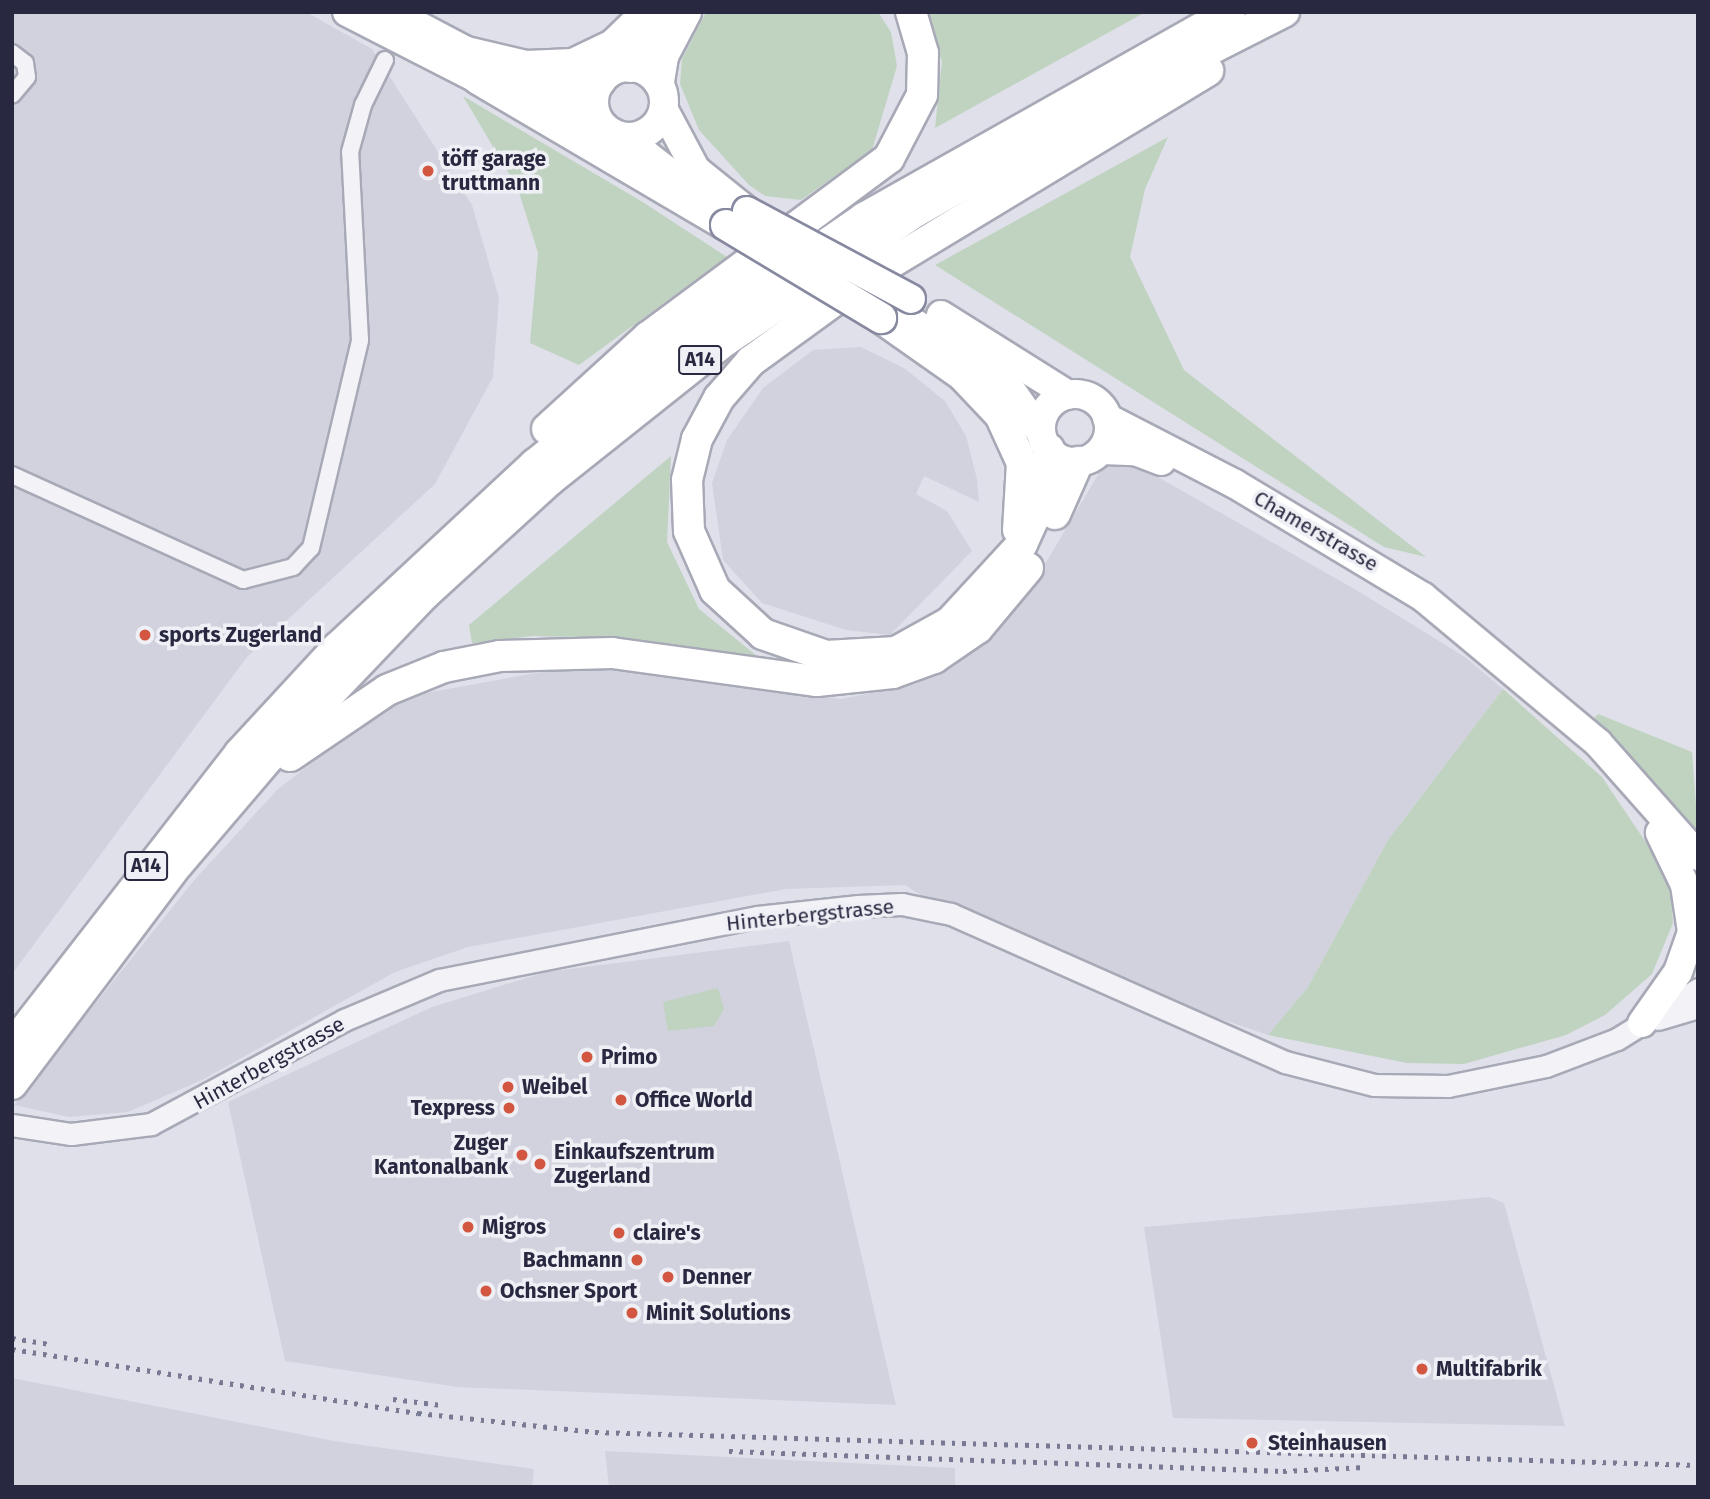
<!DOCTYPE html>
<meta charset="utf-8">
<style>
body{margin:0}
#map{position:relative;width:1710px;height:1499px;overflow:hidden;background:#dfe0e9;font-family:"Fira Sans",sans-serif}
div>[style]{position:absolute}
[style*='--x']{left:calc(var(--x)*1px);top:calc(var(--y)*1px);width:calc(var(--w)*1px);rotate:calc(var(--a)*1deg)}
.built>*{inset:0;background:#d1d2de}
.green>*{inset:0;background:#c0d3c1}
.roads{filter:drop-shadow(2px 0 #a8a9b6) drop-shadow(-2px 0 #a8a9b6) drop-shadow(0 2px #a8a9b6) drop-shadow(0 -2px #a8a9b6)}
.minor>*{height:16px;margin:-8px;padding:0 8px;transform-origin:8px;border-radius:8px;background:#f2f2f7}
.tertiary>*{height:21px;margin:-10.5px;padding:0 10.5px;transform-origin:10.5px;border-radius:10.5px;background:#f2f2f7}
.trunk>*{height:28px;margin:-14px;padding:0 14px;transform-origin:14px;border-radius:14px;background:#fff}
.trunk>.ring{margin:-14px;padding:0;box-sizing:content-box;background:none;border:28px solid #fff;border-radius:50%}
.motorway>*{height:30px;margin:-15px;padding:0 15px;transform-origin:15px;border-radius:15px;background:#fff}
.rail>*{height:5px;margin-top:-2.5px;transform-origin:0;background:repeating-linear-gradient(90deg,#787a93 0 3.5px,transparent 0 10.5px)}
.bridges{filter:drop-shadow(2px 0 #8689a0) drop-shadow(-2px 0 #8689a0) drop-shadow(0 2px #8689a0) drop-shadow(0 -2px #8689a0)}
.trunk-bridge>*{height:28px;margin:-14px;padding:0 14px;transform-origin:14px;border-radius:14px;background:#fff}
.motorway-bridge>*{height:30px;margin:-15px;padding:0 15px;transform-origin:15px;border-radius:15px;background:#fff}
.dots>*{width:19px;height:19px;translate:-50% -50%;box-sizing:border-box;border:4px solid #eff0f6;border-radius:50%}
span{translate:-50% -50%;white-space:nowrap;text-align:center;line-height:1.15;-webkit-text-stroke:7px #eff0f6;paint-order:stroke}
.shield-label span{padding:2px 5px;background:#eff0f6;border:2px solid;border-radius:5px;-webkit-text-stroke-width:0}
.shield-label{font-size:19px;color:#282940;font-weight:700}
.poi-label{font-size:21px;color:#282940;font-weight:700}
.left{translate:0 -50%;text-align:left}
.right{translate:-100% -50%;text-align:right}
.street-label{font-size:21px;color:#282940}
.frame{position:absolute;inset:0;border:14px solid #282940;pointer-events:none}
</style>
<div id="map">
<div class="built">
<i style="clip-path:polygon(12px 12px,306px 12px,372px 49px,472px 205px,499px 298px,493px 377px,435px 484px,247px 657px,12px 974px)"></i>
<i style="clip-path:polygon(861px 347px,904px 368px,945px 401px,966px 436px,977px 479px,979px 502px,924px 476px,916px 494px,947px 511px,972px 551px,890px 635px,846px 630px,762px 603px,723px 560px,712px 483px,727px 440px,763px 388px,813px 350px)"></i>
<i style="clip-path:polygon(1135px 464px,1358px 591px,1465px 657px,1503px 689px,1388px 840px,1308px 987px,1268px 1035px,1109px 981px,951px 914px,905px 885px,786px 889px,468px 947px,395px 972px,202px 1080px,128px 1112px,69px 1117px,14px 1105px,196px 878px,278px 789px,380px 711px,414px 695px,581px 665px,841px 699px,916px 684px,998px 623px,1042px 569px,1102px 468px)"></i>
<i style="clip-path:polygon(789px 941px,896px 1405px,457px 1387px,285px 1361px,228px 1102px,432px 1007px,546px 972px)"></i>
<i style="clip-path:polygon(1489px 1197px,1504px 1203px,1565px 1426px,1173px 1418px,1144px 1227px)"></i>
<i style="clip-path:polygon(12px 1378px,334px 1441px,534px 1469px,532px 1487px,12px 1487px)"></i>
<i style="clip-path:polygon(605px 1451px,955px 1468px,955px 1487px,609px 1487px)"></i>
</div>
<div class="green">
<i style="clip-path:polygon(706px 12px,878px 12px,891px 32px,897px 66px,872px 150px,801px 200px,765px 196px,749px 185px,699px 130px,680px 84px,682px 59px)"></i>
<i style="clip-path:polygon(920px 12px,1131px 12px,1142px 14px,935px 128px,942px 61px)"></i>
<i style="clip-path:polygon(463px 96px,641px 201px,727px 257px,579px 365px,530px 343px,538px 253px,518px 189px)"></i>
<i style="clip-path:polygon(1168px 137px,1145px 189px,1130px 257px,1184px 370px,1426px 557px,1384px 547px,935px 265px)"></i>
<i style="clip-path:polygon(671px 456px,667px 542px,699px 609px,757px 656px,621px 638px,533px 636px,472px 643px,469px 625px)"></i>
<i style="clip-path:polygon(1503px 689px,1602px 777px,1657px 859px,1671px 893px,1673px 923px,1652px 974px,1605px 1015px,1566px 1035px,1464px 1064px,1407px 1063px,1268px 1035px,1308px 987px,1388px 840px)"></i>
<i style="clip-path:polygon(1598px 714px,1692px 752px,1698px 832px,1593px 719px)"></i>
<i style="clip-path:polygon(718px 988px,724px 1009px,714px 1026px,668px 1031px,663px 1002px)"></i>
</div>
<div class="roads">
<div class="minor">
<i style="--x:12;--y:53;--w:16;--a:38"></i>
<i style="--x:25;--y:63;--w:14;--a:82"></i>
<i style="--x:27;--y:77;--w:23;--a:130"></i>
<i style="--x:12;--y:475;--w:254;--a:24.4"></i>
<i style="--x:243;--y:580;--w:52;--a:-14.6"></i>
<i style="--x:293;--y:567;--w:26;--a:-47"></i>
<i style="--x:311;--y:548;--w:214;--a:-76.7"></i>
<i style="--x:360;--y:340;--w:188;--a:-93"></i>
<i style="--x:350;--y:152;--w:49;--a:-74.5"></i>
<i style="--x:363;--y:105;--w:50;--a:-63.9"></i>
</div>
<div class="tertiary">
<i style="--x:1658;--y:1019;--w:42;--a:-16.7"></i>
<i style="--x:12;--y:1125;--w:60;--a:8.7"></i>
<i style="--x:71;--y:1134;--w:81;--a:-7.1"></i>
<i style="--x:151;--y:1124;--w:219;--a:-28.3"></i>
<i style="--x:344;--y:1020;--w:103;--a:-22.8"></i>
<i style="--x:439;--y:980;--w:324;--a:-11.2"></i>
<i style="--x:757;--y:917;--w:102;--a:-6.2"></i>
<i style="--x:858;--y:906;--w:44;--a:-2.6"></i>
<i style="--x:902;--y:904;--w:50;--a:11.5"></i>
<i style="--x:951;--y:914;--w:365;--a:23.9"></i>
<i style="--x:1285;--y:1062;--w:92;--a:14.5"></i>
<i style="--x:1374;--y:1085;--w:74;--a:0.8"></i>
<i style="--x:1448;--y:1086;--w:100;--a:-11.5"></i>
<i style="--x:1546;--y:1066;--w:76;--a:-20.8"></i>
<i style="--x:1617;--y:1039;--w:95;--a:-31.7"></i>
</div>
<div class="trunk">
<i style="--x:347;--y:12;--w:147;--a:27.1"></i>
<i style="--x:478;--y:79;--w:126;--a:18.4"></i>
<i style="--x:392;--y:12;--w:110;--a:27.7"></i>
<i class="ring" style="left:594px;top:67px;width:42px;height:42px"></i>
<i style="--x:529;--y:81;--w:35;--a:12"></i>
<i style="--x:563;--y:88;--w:39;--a:-10"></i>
<i style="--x:664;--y:110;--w:68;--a:61.9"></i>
<i style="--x:696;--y:170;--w:65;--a:38.8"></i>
<i style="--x:624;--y:137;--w:108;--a:38.2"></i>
<i style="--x:893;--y:310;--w:128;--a:31.6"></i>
<i style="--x:1002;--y:377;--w:68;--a:55.1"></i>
<i style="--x:941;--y:315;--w:150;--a:32.2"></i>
<i class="ring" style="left:1041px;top:394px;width:40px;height:40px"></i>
<i style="--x:1107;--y:418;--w:144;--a:27.3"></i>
<i style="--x:1235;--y:484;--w:219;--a:31"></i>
<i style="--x:1423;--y:597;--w:228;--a:39.8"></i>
<i style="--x:1598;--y:743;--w:151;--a:48.5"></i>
<i style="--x:1102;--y:450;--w:33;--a:2"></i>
<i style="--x:1135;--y:451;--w:28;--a:21"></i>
<i style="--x:1642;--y:1023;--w:62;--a:-54.8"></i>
<i style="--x:1678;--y:972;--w:42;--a:-70.7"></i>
<i style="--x:1692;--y:932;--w:48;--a:-98.5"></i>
<i style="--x:1685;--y:885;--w:58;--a:-115.7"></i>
</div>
<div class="motorway">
<i style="--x:467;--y:52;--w:61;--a:13.3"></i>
<i style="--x:526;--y:66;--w:47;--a:-2.4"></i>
<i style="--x:573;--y:64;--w:44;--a:-25.4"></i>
<i style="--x:613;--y:45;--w:47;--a:-44.1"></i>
<i style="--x:630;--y:67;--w:55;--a:-54.6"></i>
<i style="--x:478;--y:79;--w:288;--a:30.5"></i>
<i style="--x:659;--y:82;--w:26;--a:-81"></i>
<i style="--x:663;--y:56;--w:50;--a:-62.4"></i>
<i style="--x:881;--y:318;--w:99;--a:35.1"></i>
<i style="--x:962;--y:375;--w:55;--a:46.5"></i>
<i style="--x:1000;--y:415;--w:53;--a:65.4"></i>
<i style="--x:1022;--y:463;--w:67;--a:93.4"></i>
<i style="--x:547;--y:429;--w:137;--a:-42.3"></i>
<i style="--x:648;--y:337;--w:300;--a:-36.6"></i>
<i style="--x:889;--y:158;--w:71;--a:-62.4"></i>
<i style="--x:922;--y:95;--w:42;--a:-88.6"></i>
<i style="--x:923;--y:53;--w:43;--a:-106.3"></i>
<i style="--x:1049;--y:449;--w:38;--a:92"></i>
<i style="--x:1048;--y:487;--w:63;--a:114.5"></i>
<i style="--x:1022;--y:544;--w:106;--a:132.7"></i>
<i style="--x:950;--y:622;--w:62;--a:150.9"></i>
<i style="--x:896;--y:652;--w:70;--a:176.7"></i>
<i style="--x:826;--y:656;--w:67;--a:-160.8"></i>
<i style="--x:763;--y:634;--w:65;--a:-137.5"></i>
<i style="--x:715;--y:590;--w:64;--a:-113.8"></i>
<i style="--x:689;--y:531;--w:51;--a:-92.2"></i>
<i style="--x:687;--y:480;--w:42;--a:-76.3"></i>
<i style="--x:697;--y:439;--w:47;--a:-61.8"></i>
<i style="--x:719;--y:398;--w:49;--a:-49.1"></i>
<i style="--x:751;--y:361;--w:136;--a:-36"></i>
<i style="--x:861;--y:281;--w:406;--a:-31.2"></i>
<i style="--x:1055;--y:514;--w:57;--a:-66.1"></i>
<i style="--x:290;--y:756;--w:117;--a:-34.2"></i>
<i style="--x:387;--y:690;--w:61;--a:-22"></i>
<i style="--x:444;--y:667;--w:57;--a:-11.1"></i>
<i style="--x:500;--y:656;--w:112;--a:-1.5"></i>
<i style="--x:612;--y:653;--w:207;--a:7.8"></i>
<i style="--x:817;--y:681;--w:76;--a:-6"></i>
<i style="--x:893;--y:673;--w:44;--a:-20.1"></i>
<i style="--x:934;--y:658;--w:53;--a:-34.3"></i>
<i style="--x:978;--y:628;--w:78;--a:-50.2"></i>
<i style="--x:12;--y:1046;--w:371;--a:-52.1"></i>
<i style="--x:240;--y:753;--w:143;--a:-47.3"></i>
<i style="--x:337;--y:648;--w:270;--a:-42.9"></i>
<i style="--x:535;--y:464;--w:221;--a:-38.7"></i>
<i style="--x:707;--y:326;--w:191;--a:-34.5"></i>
<i style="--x:864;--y:218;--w:420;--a:-29.4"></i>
<i style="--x:12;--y:1084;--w:276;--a:-53"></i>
<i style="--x:178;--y:864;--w:145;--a:-49.5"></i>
<i style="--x:272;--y:754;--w:221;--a:-46.3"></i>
<i style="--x:425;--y:594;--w:169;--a:-42.4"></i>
<i style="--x:550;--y:480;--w:223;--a:-38.5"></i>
<i style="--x:725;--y:341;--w:230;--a:-34.2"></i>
<i style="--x:915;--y:212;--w:247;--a:-29.6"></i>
<i style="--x:1130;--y:90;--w:173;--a:-26.9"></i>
</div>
</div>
<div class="rail">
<i style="--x:12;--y:1338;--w:39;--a:9"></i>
<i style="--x:12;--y:1349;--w:411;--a:9"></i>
<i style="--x:418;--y:1413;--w:178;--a:6.1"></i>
<i style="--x:595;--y:1432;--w:1103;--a:1.71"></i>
<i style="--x:393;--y:1399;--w:49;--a:7"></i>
<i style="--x:729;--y:1451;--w:554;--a:2.07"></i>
<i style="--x:1283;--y:1471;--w:82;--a:-2.8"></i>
</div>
<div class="bridges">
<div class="trunk-bridge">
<i style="--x:747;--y:211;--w:186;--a:28.2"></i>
</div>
<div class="motorway-bridge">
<i style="--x:726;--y:225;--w:181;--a:31"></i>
</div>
</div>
<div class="dots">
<i style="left:428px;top:171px;background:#d25640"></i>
<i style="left:145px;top:635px;background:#d25640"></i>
<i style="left:587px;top:1057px;background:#d25640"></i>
<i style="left:508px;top:1087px;background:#d25640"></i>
<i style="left:621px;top:1100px;background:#d25640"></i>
<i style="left:509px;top:1108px;background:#d25640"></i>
<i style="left:522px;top:1155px;background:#d25640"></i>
<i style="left:540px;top:1164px;background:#d25640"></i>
<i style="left:468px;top:1227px;background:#d25640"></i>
<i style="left:619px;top:1233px;background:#d25640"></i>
<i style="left:637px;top:1260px;background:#d25640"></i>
<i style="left:668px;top:1277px;background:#d25640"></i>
<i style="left:486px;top:1291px;background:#d25640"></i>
<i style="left:632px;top:1313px;background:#d25640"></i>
<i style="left:1422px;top:1369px;background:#d25640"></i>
<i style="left:1252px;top:1443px;background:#d25640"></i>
</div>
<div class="shield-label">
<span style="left:700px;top:360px">A14</span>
<span style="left:146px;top:866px">A14</span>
</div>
<div class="poi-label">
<span class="left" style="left:442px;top:171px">töff garage<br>truttmann</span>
<span class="left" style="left:159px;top:635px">sports Zugerland</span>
<span class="left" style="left:601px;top:1057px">Primo</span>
<span class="left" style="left:522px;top:1087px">Weibel</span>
<span class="left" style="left:635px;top:1100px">Office World</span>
<span class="right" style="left:495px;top:1108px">Texpress</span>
<span class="right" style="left:508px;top:1155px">Zuger<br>Kantonalbank</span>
<span class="left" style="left:554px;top:1164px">Einkaufszentrum<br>Zugerland</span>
<span class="left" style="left:482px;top:1227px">Migros</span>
<span class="left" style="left:633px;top:1233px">claire's</span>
<span class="right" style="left:623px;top:1260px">Bachmann</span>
<span class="left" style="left:682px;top:1277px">Denner</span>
<span class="left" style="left:500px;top:1291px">Ochsner Sport</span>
<span class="left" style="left:646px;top:1313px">Minit Solutions</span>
<span class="left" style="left:1436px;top:1369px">Multifabrik</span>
<span class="left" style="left:1268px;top:1443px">Steinhausen</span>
</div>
<div class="street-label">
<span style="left:1316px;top:531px;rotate:30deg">Chamerstrasse</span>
<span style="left:810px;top:915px;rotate:-6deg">Hinterbergstrasse</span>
<span style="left:269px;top:1063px;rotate:-29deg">Hinterbergstrasse</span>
</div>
<div class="frame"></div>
</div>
